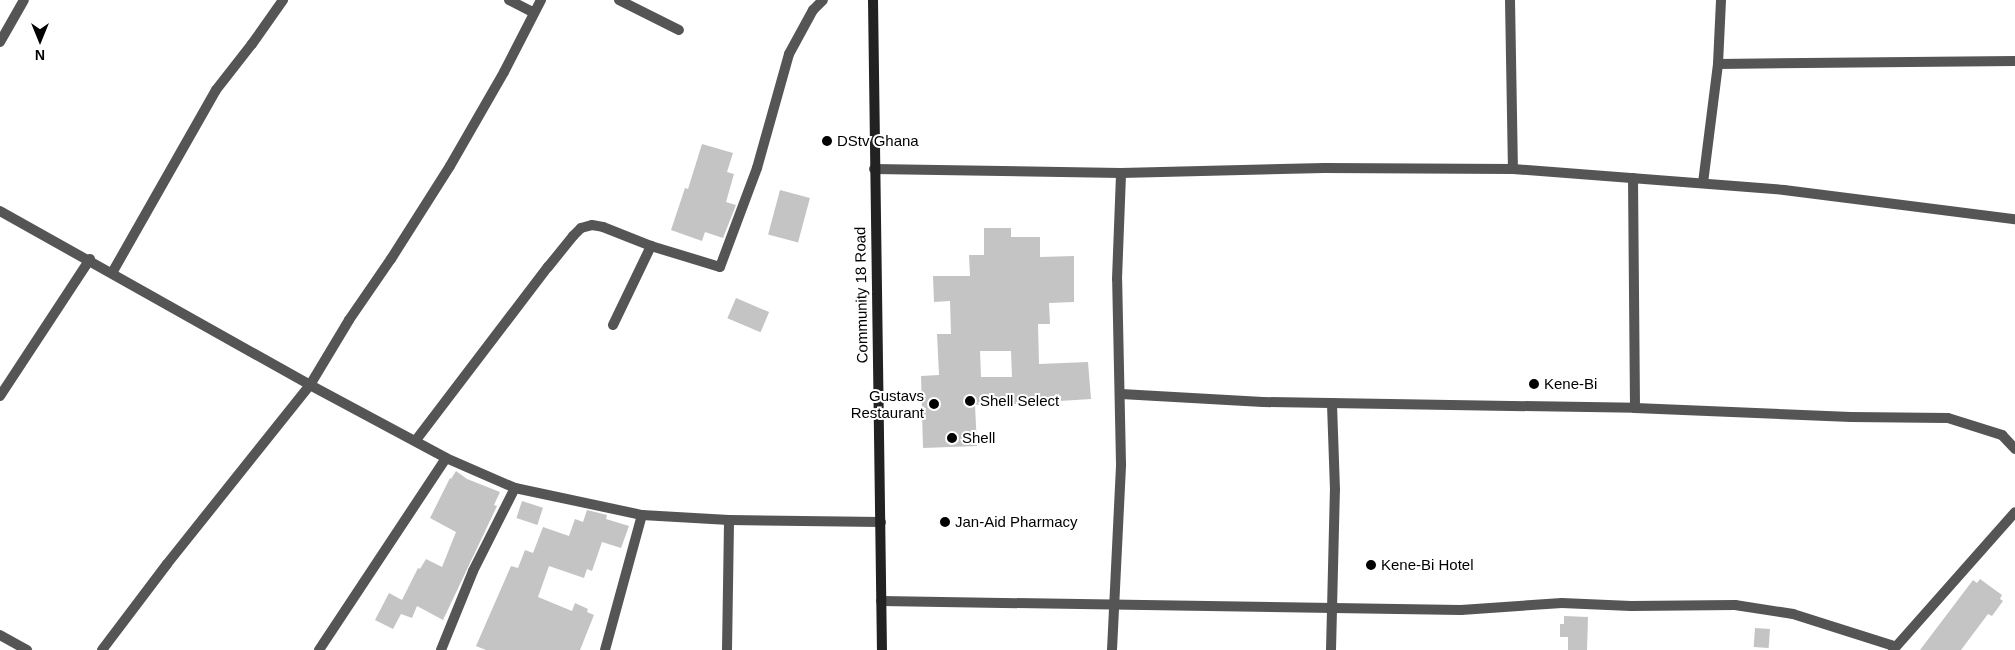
<!DOCTYPE html>
<style>
body{margin:0}
#map{position:relative;width:2015px;height:650px;overflow:hidden;background:#fff;font-family:Helvetica,sans-serif}
div>[style]{position:absolute}
[style*='--x']{left:calc(var(--x)*1px);top:calc(var(--y)*1px);width:calc(var(--w)*1px);rotate:calc(var(--a)*1deg)}
.building>*{inset:0;background:#c4c4c4;transform-origin:0 0}
.minor>*{height:10px;margin:-5px;padding:0 5px;transform-origin:5px;border-radius:5px;background:#555}
.secondary>*{height:10px;margin:-5px;padding:0 5px;transform-origin:5px;border-radius:5px;background:#222}
.dots>*{width:14px;height:14px;translate:-50% -50%;box-sizing:border-box;border:2px solid #fff;border-radius:50%}
span{translate:-50% -50%;white-space:nowrap;text-align:center;line-height:1.15;-webkit-text-stroke:4px #fff;paint-order:stroke}
.poi-label{font-size:15px;color:#000}
.left{translate:0 -50%;text-align:left}
.right{translate:-100% -50%;text-align:right}
.street-label{font-size:15px;color:#000}
.north{position:absolute;left:15px;top:15px;width:50px;height:50px;-webkit-text-stroke:4px #fff;paint-order:stroke;rotate:180deg;font-size:14px;font-weight:700;line-height:20px;text-align:center;color:#000}
.north::after{content:'';display:block;margin:auto;width:18px;height:22px;background:#000;clip-path:polygon(50% 0,100% 100%,50% 72%,0 100%)}
</style>
<div id="map">
<div class="building">
<i style="clip-path:polygon(702px 144px,733px 153px,727px 172px,734px 174px,726px 202px,736px 205px,723px 238px,705px 232px,702px 241px,671px 230px,685px 188px,688px 189px)"></i>
<i style="left:780px;top:190px;width:31px;height:46px;rotate:15deg"></i>
<i style="clip-path:polygon(evenodd,984px 228px,1011px 228px,1011px 237px,1040px 237px,1040px 257px,1074px 256px,1074px 302px,1049px 303px,1050px 324px,1038px 324px,1039px 364px,1088px 362px,1091px 399px,1013px 404px,1013px 398px,982px 399px,982px 404px,975px 405px,977px 446px,923px 448px,921px 376px,939px 375px,937px 334px,951px 334px,950px 301px,934px 302px,933px 276px,970px 276px,969px 255px,984px 255px,984px 228px,980px 351px,1011px 351px,1012px 377px,981px 377px,980px 351px)"></i>
<i style="left:736px;top:298px;width:36px;height:22px;rotate:23deg"></i>
<i style="clip-path:polygon(456px 471px,467px 479px,500px 492px,494px 505px,497px 506px,443px 620px,417px 606px,412px 618px,401px 614px,393px 629px,375px 620px,389px 593px,402px 600px,418px 568px,420px 569px,426px 559px,442px 567px,456px 532px,430px 518px,450px 478px,451px 479px)"></i>
<i style="left:522px;top:501px;width:22px;height:18px;rotate:18deg"></i>
<i style="clip-path:polygon(587px 510px,607px 515px,606px 519px,629px 526px,621px 548px,602px 542px,592px 571px,587px 569px,584px 578px,549px 566px,538px 597px,572px 611px,575px 603px,588px 609px,587px 612px,594px 615px,580px 650px,486px 650px,476px 646px,511px 566px,518px 568px,525px 550px,533px 553px,543px 527px,569px 536px,575px 519px,583px 522px)"></i>
<i style="clip-path:polygon(1980px 579px,2002px 595px,2000px 599px,2003px 601px,1992px 616px,1988px 614px,1961px 650px,1920px 650px,1973px 580px,1977px 583px)"></i>
<i style="clip-path:polygon(1564px 616px,1588px 617px,1587px 650px,1568px 650px,1568px 637px,1560px 637px,1560px 624px,1564px 624px)"></i>
<i style="left:1755px;top:628px;width:15px;height:19px;rotate:4deg"></i>
</div>
<div class="minor">
<i style="--x:509;--y:0;--w:28;--a:27"></i>
<i style="--x:619;--y:0;--w:67;--a:26.6"></i>
<i style="--x:1510;--y:0;--w:169;--a:89"></i>
<i style="--x:0;--y:42;--w:48;--a:-60.3"></i>
<i style="--x:1718;--y:64;--w:297;--a:-0.6"></i>
<i style="--x:874;--y:169;--w:247;--a:0.9"></i>
<i style="--x:1121;--y:173;--w:203;--a:-1.4"></i>
<i style="--x:1324;--y:168;--w:189;--a:0.3"></i>
<i style="--x:1513;--y:169;--w:272;--a:4.4"></i>
<i style="--x:1784;--y:190;--w:233;--a:7.2"></i>
<i style="--x:1633;--y:178;--w:230;--a:89.5"></i>
<i style="--x:1703;--y:183;--w:120;--a:-82.8"></i>
<i style="--x:1718;--y:64;--w:64;--a:-87.3"></i>
<i style="--x:0;--y:211;--w:355;--a:29.3"></i>
<i style="--x:310;--y:385;--w:154;--a:28.2"></i>
<i style="--x:446;--y:458;--w:75;--a:23.5"></i>
<i style="--x:515;--y:488;--w:130;--a:12"></i>
<i style="--x:642;--y:515;--w:87;--a:3.3"></i>
<i style="--x:729;--y:520;--w:152;--a:0.8"></i>
<i style="--x:112;--y:273;--w:210;--a:-60.4"></i>
<i style="--x:216;--y:90;--w:58;--a:-52"></i>
<i style="--x:252;--y:44;--w:54;--a:-54.8"></i>
<i style="--x:613;--y:325;--w:88;--a:-64.3"></i>
<i style="--x:1121;--y:394;--w:142;--a:3.2"></i>
<i style="--x:1263;--y:402;--w:372;--a:0.9"></i>
<i style="--x:1635;--y:408;--w:216;--a:2.4"></i>
<i style="--x:1851;--y:417;--w:97;--a:0.6"></i>
<i style="--x:1948;--y:418;--w:57;--a:17.5"></i>
<i style="--x:2002;--y:435;--w:19;--a:47"></i>
<i style="--x:0;--y:396;--w:164;--a:-56.7"></i>
<i style="--x:416;--y:440;--w:218;--a:-52.7"></i>
<i style="--x:548;--y:267;--w:40;--a:-51"></i>
<i style="--x:573;--y:236;--w:11;--a:-45"></i>
<i style="--x:581;--y:228;--w:11;--a:-15"></i>
<i style="--x:592;--y:225;--w:11;--a:10"></i>
<i style="--x:603;--y:227;--w:52;--a:21.6"></i>
<i style="--x:651;--y:246;--w:72;--a:16.9"></i>
<i style="--x:720;--y:267;--w:106;--a:-69.5"></i>
<i style="--x:757;--y:168;--w:118;--a:-74.3"></i>
<i style="--x:789;--y:54;--w:50;--a:-61.4"></i>
<i style="--x:813;--y:10;--w:14;--a:-45"></i>
<i style="--x:881;--y:601;--w:580;--a:0.89"></i>
<i style="--x:1461;--y:610;--w:101;--a:-4"></i>
<i style="--x:1562;--y:603;--w:69;--a:2.5"></i>
<i style="--x:1631;--y:606;--w:104;--a:-0.6"></i>
<i style="--x:1735;--y:605;--w:59;--a:8.8"></i>
<i style="--x:1793;--y:614;--w:106;--a:17.6"></i>
<i style="--x:0;--y:635;--w:31;--a:29"></i>
<i style="--x:102;--y:650;--w:108;--a:-52.9"></i>
<i style="--x:167;--y:564;--w:229;--a:-51.4"></i>
<i style="--x:310;--y:385;--w:76;--a:-59"></i>
<i style="--x:349;--y:320;--w:74;--a:-55.5"></i>
<i style="--x:391;--y:259;--w:110;--a:-57.6"></i>
<i style="--x:450;--y:166;--w:108;--a:-60.1"></i>
<i style="--x:504;--y:72;--w:81;--a:-62.8"></i>
<i style="--x:319;--y:650;--w:230;--a:-56.5"></i>
<i style="--x:441;--y:650;--w:85;--a:-67.9"></i>
<i style="--x:473;--y:571;--w:93;--a:-63.2"></i>
<i style="--x:605;--y:650;--w:140;--a:-74.7"></i>
<i style="--x:727;--y:650;--w:130;--a:-89.1"></i>
<i style="--x:1112;--y:650;--w:186;--a:-87.2"></i>
<i style="--x:1121;--y:464;--w:185;--a:-91.2"></i>
<i style="--x:1117;--y:279;--w:106;--a:-87.8"></i>
<i style="--x:1331;--y:650;--w:160;--a:-88.6"></i>
<i style="--x:1335;--y:490;--w:87;--a:-92"></i>
<i style="--x:1893;--y:650;--w:184;--a:-48.5"></i>
</div>
<div class="secondary">
<i style="--x:873;--y:0;--w:650;--a:89.21"></i>
</div>
<div class="dots">
<i style="left:827px;top:141px;background:#000"></i>
<i style="left:1534px;top:384px;background:#000"></i>
<i style="left:970px;top:401px;background:#000"></i>
<i style="left:934px;top:404px;background:#000"></i>
<i style="left:952px;top:438px;background:#000"></i>
<i style="left:945px;top:522px;background:#000"></i>
<i style="left:1371px;top:565px;background:#000"></i>
</div>
<div class="poi-label">
<span class="left" style="left:837px;top:141px">DStv Ghana</span>
<span class="left" style="left:1544px;top:384px">Kene-Bi</span>
<span class="right" style="left:924px;top:404px">Gustavs<br>Restaurant</span>
<span class="left" style="left:980px;top:401px">Shell Select</span>
<span class="left" style="left:962px;top:438px">Shell</span>
<span class="left" style="left:955px;top:522px">Jan-Aid Pharmacy</span>
<span class="left" style="left:1381px;top:565px">Kene-Bi Hotel</span>
</div>
<div class="street-label">
<span style="left:861px;top:295px;rotate:-91deg">Community 18 Road</span>
</div>
<div class="north">N</div>
</div>
